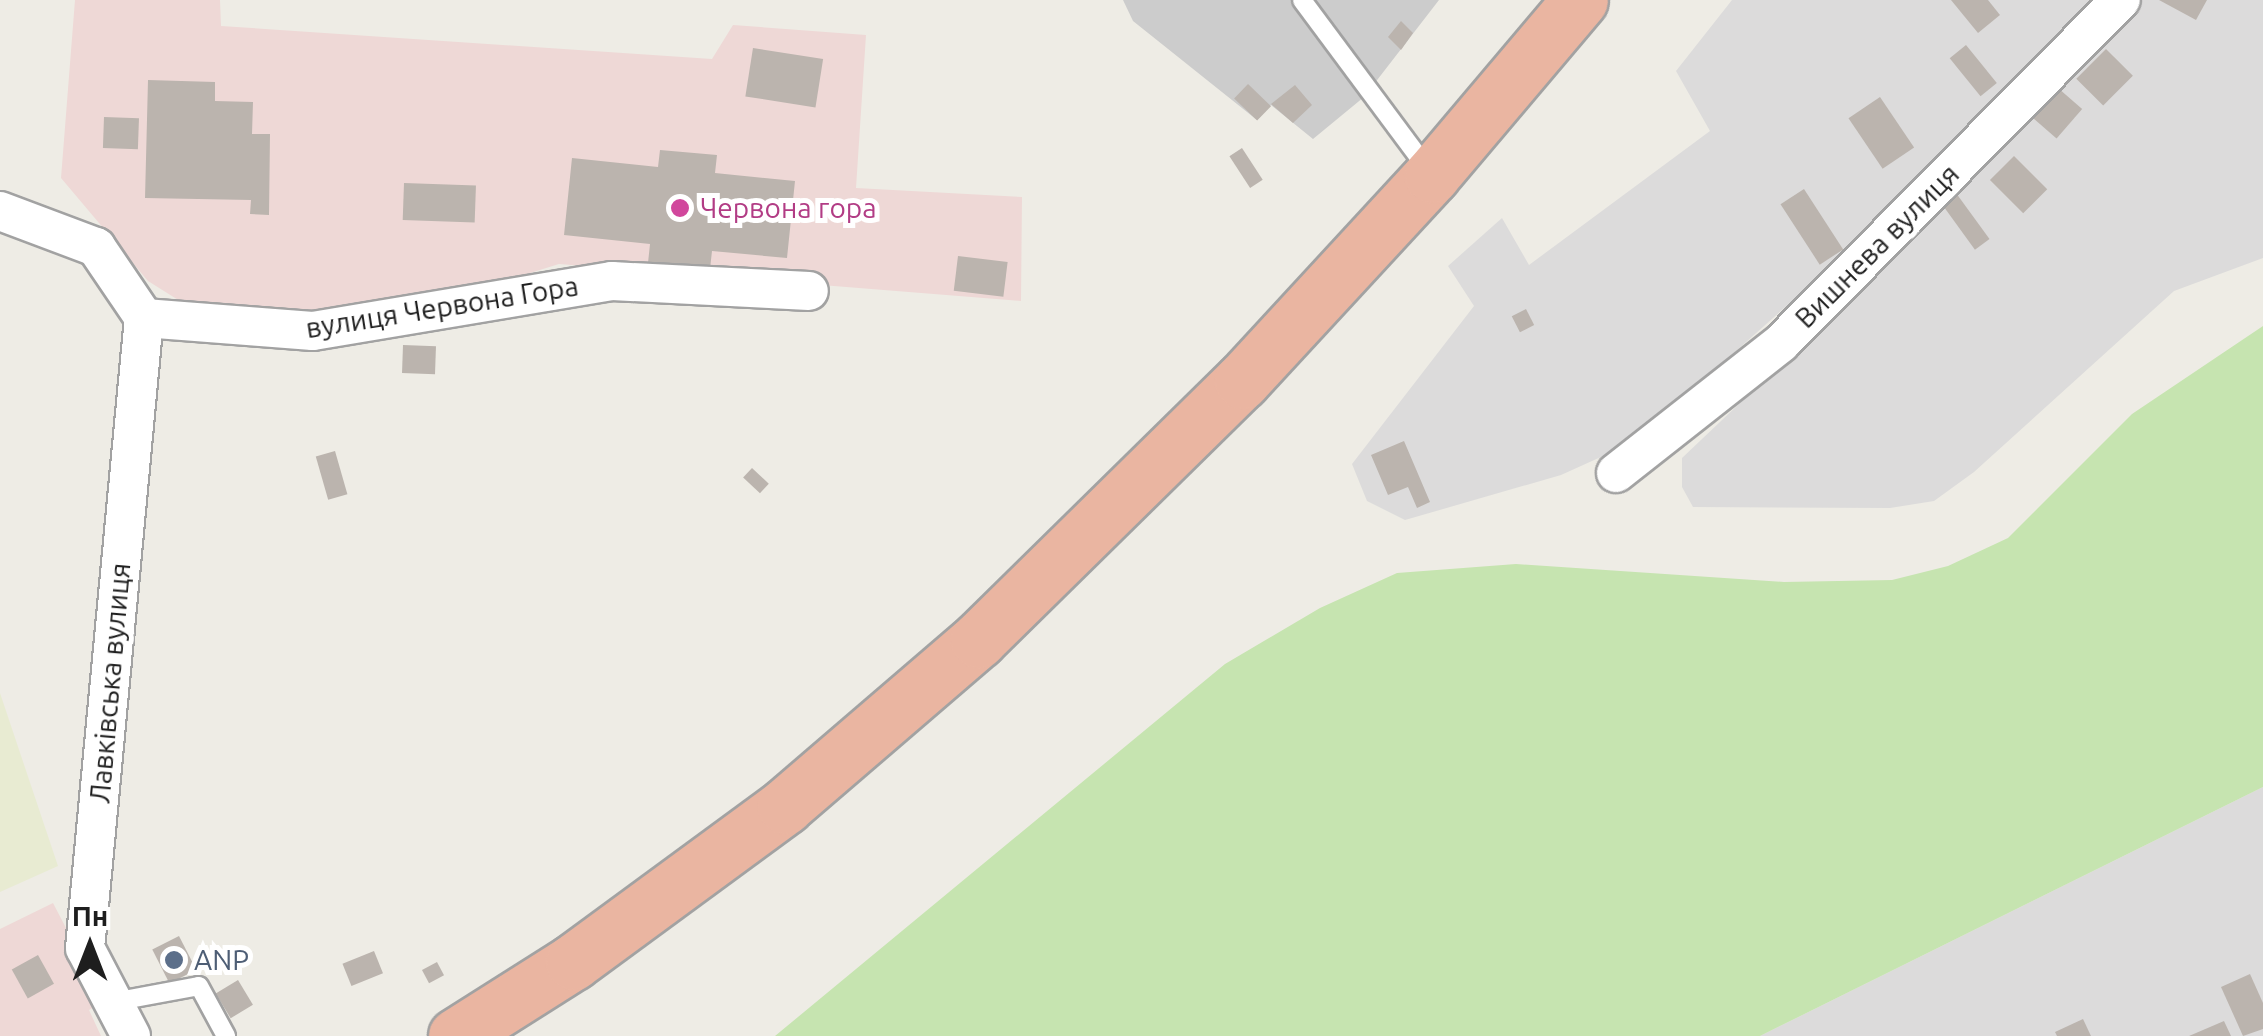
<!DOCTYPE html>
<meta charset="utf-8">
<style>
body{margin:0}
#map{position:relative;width:2263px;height:1036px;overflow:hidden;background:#eeece5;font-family:Ubuntu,sans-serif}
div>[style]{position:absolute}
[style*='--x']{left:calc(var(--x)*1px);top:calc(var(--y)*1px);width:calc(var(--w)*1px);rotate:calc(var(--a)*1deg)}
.residential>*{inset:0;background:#dcdbdb}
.commercial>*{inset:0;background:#eed8d6}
.religious>*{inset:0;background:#ccc}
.farmland>*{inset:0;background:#e8ebd2}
.grass>*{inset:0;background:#c6e4b0}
.building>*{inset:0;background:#bbb4ae;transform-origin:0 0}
.roads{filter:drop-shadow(2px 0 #a2a2a2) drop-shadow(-2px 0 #a2a2a2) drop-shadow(0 2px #a2a2a2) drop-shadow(0 -2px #a2a2a2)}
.service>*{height:18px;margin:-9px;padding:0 9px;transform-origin:9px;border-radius:9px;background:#fff}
.minor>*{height:38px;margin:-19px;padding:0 19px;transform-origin:19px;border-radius:19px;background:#fff}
.trunk>*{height:55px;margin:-27.5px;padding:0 27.5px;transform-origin:27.5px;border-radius:27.5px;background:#eab5a1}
.dots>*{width:28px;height:28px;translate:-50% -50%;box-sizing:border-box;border:5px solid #fff;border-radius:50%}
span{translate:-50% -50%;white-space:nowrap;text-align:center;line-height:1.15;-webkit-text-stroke:10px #fff;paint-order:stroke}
.hotel-label{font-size:28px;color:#b23c85}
.left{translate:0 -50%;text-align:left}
.street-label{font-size:28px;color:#1e1e1e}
.service-label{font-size:28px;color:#4e5e75}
.north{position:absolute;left:40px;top:896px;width:100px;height:100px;-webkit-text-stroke:8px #fff;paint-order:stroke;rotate:0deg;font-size:28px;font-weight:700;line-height:40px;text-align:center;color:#1e1e1e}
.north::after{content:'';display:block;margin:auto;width:35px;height:45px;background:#1e1e1e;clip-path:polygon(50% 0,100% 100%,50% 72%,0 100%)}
</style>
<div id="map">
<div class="residential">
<i style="clip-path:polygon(1732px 0,2108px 0,1921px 186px,1634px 442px,1561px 475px,1405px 520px,1367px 501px,1352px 464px,1474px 306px,1448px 266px,1502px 218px,1529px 265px,1710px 131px,1676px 71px)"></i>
<i style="clip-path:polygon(2139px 0,2263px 0,2263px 258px,2174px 291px,1974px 472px,1934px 501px,1890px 508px,1693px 507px,1682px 487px,1682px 458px,1821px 326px)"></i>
<i style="clip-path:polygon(2263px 787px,2263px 1036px,1760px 1036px)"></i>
</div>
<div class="commercial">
<i style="clip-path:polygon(75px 0,220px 0,221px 26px,712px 59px,733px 25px,866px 35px,856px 188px,1022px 197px,1021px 301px,559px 264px,511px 279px,345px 314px,191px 308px,148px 281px,61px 178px)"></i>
<i style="clip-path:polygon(53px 903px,104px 1001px,89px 1010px,101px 1036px,0 1036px,0 929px)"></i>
</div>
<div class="religious">
<i style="clip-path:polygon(1123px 0,1439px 0,1364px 97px,1313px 139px,1271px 105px,1257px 120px,1133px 21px)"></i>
</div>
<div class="farmland">
<i style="clip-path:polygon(0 693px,58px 866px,0 892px)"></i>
</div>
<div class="grass">
<i style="clip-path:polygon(2263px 326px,2263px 787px,1760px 1036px,775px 1036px,1225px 664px,1320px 608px,1397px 573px,1516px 564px,1784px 582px,1892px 580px,1948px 566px,2008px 538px,2132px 414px)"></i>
</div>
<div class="building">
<i style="clip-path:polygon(1951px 0,1988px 0,2000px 15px,1978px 33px)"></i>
<i style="clip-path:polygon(2159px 0,2207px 0,2196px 20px)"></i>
<i style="clip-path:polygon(1401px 21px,1413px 33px,1401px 50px,1388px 37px)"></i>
<i style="left:1966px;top:45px;width:49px;height:21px;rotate:51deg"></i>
<i style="left:753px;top:48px;width:71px;height:49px;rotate:9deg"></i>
<i style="left:2106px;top:49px;width:38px;height:42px;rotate:45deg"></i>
<i style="clip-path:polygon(148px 80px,215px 82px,215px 101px,253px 102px,252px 134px,270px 134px,269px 215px,250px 214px,251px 200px,145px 198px)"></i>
<i style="left:1248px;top:84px;width:32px;height:20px;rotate:44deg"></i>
<i style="clip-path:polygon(1295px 85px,1312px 105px,1293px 123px,1271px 104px)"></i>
<i style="left:2058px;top:88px;width:32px;height:39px;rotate:41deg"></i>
<i style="left:1880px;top:97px;width:61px;height:38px;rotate:56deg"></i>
<i style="left:104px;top:117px;width:35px;height:31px;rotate:2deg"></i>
<i style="left:1242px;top:148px;width:38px;height:15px;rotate:57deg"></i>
<i style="clip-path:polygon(660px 150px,717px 155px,715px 173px,795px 181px,787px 258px,712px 251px,710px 269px,648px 263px,650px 244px,564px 235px,572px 158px,658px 167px)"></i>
<i style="left:2014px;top:156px;width:47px;height:34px;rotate:45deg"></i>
<i style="left:404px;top:183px;width:72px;height:37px;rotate:2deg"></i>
<i style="left:1804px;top:189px;width:72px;height:28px;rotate:57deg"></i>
<i style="left:1956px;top:193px;width:57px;height:18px;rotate:54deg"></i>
<i style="left:958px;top:256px;width:50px;height:35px;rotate:7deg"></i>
<i style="left:1526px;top:309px;width:18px;height:16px;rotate:63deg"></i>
<i style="left:403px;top:345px;width:33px;height:28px;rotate:2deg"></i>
<i style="clip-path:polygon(1404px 441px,1430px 502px,1417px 508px,1408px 487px,1388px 495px,1371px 455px)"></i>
<i style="left:335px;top:451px;width:45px;height:20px;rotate:74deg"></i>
<i style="left:752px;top:468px;width:23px;height:13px;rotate:43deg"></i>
<i style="left:179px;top:936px;width:38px;height:30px;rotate:63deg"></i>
<i style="left:374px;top:951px;width:24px;height:34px;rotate:68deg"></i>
<i style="left:38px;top:955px;width:33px;height:30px;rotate:61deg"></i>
<i style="left:437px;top:962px;width:15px;height:17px;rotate:62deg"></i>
<i style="clip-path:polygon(2250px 974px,2263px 1003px,2263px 1029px,2243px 1036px,2221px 987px)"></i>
<i style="left:238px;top:980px;width:29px;height:26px;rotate:59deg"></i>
<i style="clip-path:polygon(2083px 1019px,2091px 1036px,2057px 1036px,2055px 1032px)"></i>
<i style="clip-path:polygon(2224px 1021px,2231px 1036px,2189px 1036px)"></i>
</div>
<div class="roads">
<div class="service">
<i style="--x:1302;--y:0;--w:213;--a:53.4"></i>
<i style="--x:113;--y:1002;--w:87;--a:-10.5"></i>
<i style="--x:199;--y:986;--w:57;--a:61.6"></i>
</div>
<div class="minor">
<i style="--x:0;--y:211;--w:103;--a:20.6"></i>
<i style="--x:96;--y:247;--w:86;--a:55.9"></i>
<i style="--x:144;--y:318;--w:169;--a:4.4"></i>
<i style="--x:313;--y:331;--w:303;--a:-9.5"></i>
<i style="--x:612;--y:281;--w:197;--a:2.9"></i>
<i style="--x:1616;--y:473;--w:210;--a:-38.2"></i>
<i style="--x:1781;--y:343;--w:483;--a:-45.3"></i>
<i style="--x:131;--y:1036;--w:99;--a:-117.6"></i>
<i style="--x:85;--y:948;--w:633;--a:-84.65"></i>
</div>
<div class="trunk">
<i style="--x:456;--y:1036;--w:138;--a:-32.3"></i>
<i style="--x:573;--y:962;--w:263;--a:-36.3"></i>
<i style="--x:785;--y:806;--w:255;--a:-40.7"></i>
<i style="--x:978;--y:640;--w:370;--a:-44.5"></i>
<i style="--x:1242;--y:381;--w:280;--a:-47.3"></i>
<i style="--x:1432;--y:175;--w:229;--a:-49.8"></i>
</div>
</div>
<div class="dots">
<i style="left:680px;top:208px;background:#d1479c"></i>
<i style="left:174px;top:960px;background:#5c6f8a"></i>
</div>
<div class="hotel-label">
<span class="left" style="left:700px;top:208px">Червона гора</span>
</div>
<div class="street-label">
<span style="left:1877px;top:246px;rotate:-45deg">Вишнева вулиця</span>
<span style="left:442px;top:307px;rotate:-9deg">вулиця Червона Гора</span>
<span style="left:110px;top:683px;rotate:-85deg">Лавківська вулиця</span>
</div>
<div class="service-label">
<span class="left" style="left:194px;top:960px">ANP</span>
</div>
<div class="north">Пн</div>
</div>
